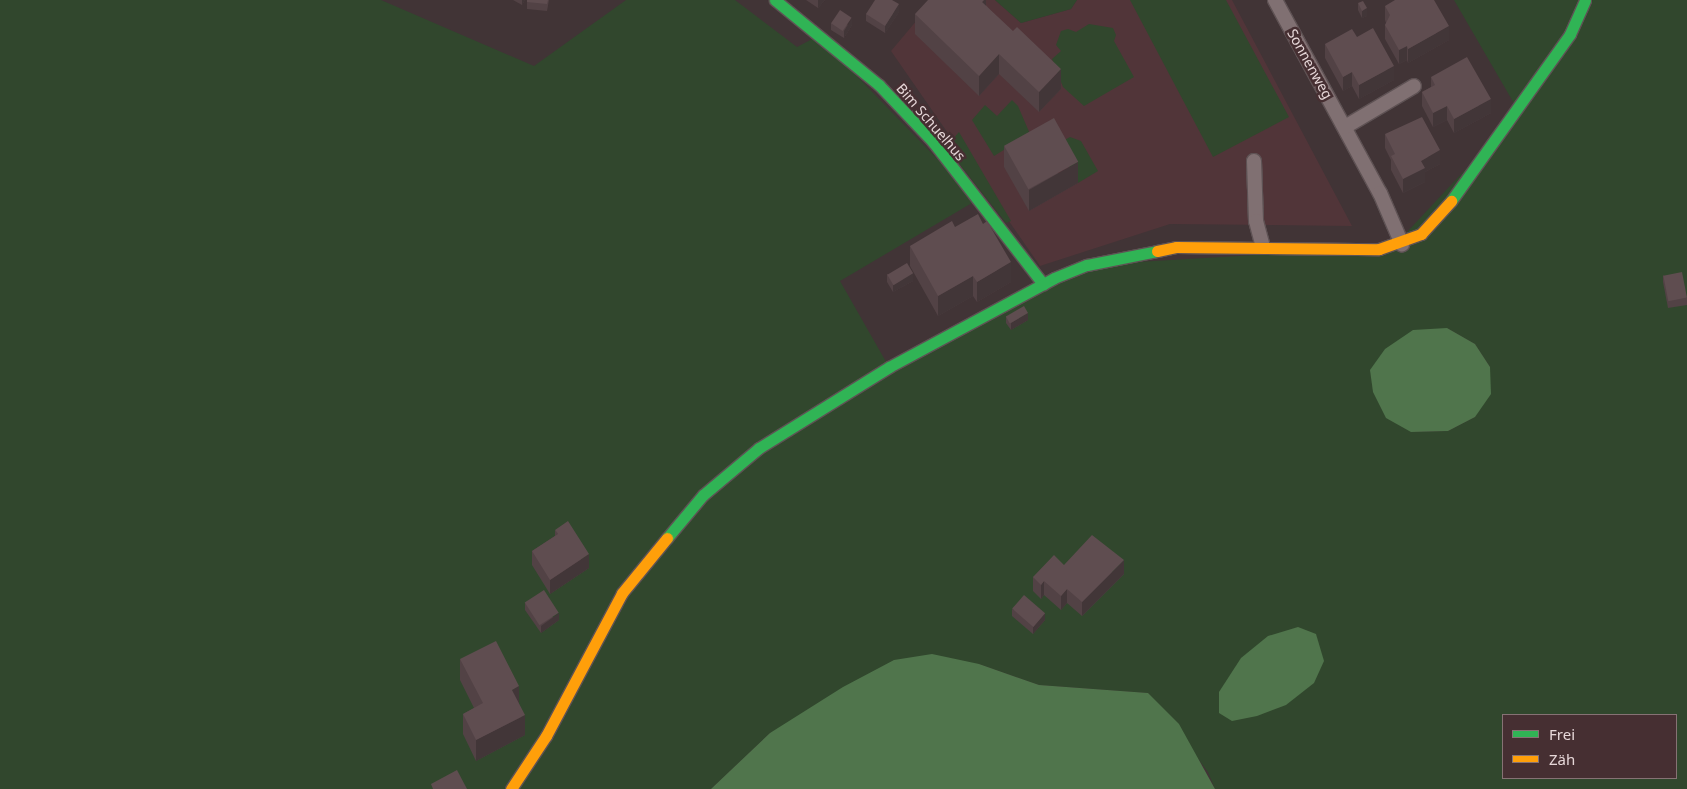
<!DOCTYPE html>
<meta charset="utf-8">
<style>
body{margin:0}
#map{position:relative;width:1687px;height:789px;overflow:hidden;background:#413436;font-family:"Noto Sans",sans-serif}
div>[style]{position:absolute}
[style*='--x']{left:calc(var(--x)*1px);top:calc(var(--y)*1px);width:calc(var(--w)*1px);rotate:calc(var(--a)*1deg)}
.built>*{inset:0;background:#513539}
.green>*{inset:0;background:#31472d}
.forest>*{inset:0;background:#50754c}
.roads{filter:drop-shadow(1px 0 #5e5254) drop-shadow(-1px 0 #5e5254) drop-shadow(0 1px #5e5254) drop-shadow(0 -1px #5e5254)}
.lane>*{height:14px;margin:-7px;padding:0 7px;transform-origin:7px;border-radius:7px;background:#807072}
.fast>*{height:11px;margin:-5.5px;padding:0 5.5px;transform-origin:5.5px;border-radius:5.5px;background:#30b455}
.slow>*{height:11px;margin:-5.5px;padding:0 5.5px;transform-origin:5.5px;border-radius:5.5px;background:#ff9f0a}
.wall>*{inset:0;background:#524245}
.shaded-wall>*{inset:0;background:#423638}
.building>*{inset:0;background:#5f4d50;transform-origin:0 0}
span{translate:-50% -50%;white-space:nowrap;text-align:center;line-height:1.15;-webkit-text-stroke:5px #462f32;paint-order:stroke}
.street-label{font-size:14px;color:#e6d7d8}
.legend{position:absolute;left:1502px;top:714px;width:175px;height:65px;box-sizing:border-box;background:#462f32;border:1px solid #867274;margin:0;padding:6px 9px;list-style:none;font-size:15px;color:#e6d7d8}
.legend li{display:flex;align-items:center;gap:10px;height:25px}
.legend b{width:25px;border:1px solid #867274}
</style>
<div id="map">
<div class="built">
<i style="clip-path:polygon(934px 0,995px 0,1021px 23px,1071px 9px,1077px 0,1232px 0,1352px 226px,1170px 224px,1040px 266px,891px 51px)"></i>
</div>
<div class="green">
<i style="clip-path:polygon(evenodd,0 0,381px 0,534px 66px,626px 0,735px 0,797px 47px,818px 36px,977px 200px,840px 281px,889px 367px,1087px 265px,1393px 247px,1519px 112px,1454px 0,1687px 0,1687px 789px,1215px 789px,1208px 772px,1148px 693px,1039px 685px,979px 664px,770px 733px,711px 789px,0 789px,0 0,1447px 328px,1475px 344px,1490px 367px,1475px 417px,1448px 431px,1411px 432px,1447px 328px,0 0,1503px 715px,1676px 715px,1676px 778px,1503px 778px,1503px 715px)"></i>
<i style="clip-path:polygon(995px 0,1077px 0,1071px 9px,1021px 23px)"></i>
<i style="clip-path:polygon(1130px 0,1226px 0,1289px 117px,1213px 157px)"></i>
<i style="clip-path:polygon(1089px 24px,1113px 28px,1116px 35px,1114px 41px,1134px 77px,1084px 106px,1063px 87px,1052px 59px,1061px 51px,1056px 45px,1061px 31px,1068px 29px,1076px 32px)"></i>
<i style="clip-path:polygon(1012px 100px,1018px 106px,1030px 134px,994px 156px,972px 120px,985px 105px,997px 116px)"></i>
<i style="clip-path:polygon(959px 132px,1011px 221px,1006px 223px,946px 147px)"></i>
<i style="clip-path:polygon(1070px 137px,1081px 141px,1098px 171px,1078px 183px,1057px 144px)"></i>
</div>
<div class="forest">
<i style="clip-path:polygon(1447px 328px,1475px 344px,1490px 367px,1491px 394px,1475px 417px,1448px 431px,1411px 432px,1386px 418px,1373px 392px,1370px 370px,1385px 349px,1413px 330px)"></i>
<i style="clip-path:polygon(1298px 627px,1316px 634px,1324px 661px,1314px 683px,1286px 705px,1257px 716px,1232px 721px,1219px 713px,1219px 692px,1241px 658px,1268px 636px)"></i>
<i style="clip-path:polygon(932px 654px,979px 664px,1039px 685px,1148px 693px,1179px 724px,1215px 789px,711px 789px,770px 733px,843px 687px,894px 660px)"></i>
</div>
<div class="roads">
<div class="lane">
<i style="--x:1275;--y:0;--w:220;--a:61.5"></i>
<i style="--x:1380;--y:193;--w:56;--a:66.7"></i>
<i style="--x:1345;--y:127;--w:80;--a:-30.7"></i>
<i style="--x:1254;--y:161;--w:60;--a:88.1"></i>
<i style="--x:1256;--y:221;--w:27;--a:75"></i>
</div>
<div class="fast">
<i style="--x:775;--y:0;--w:134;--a:39.3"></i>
<i style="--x:879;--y:85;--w:79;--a:46.5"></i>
<i style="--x:933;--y:142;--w:180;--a:52.2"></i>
<i style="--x:1451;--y:201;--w:205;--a:-54.5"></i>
<i style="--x:1570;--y:34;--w:37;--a:-66"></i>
<i style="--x:667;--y:538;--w:56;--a:-50.1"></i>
<i style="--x:703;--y:495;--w:73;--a:-40"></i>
<i style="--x:759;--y:448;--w:153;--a:-31.9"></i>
<i style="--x:889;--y:367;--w:187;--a:-28.3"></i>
<i style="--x:1054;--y:278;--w:35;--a:-22"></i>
<i style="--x:1087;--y:265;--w:71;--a:-11.3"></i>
</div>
<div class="slow">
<i style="--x:1157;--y:251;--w:19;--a:-12"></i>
<i style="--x:1176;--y:247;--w:203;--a:0.6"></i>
<i style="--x:1379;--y:249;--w:45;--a:-19.7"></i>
<i style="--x:1421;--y:234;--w:45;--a:-47.7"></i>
<i style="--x:511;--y:789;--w:64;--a:-56.6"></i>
<i style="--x:546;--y:736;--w:162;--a:-62"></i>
<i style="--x:622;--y:593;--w:71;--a:-50.7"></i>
</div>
</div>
<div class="wall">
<i style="clip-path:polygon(513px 0,525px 0,522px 5px)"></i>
<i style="clip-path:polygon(527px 0,549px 0,547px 11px,527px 9px)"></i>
<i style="clip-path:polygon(806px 0,825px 0,818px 8px)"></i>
<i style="clip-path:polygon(986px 0,986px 5px,1061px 89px,1039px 112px,999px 74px,979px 96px,915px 34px,915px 14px)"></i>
<i style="clip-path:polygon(1358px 3px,1367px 16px,1362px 18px,1358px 10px)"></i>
<i style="clip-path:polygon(1385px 6px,1449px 40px,1408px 63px,1407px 60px,1399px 64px,1385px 39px,1385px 25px,1386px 23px,1385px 20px)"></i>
<i style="clip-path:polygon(899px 12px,885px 33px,866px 21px,866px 14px)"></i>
<i style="clip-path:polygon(831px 23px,852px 25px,844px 38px,831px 30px)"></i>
<i style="clip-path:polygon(1357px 37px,1394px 80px,1359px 99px,1352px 86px,1343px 91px,1325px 58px,1325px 44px)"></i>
<i style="clip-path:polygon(1431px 77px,1491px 113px,1454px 133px,1447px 120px,1433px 127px,1422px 106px,1422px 92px,1431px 87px)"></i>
<i style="clip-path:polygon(1385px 134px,1440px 164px,1425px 172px,1425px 182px,1403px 193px,1391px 170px,1391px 160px,1385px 148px)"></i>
<i style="clip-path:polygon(1004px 146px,1078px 183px,1029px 211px,1004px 167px)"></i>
<i style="clip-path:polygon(955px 227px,1011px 282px,977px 302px,973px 296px,938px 316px,910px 266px,910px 246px)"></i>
<i style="clip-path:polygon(887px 274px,913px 281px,893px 292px,887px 282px)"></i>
<i style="clip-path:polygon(1663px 275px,1687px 298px,1687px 305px,1668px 308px,1663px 282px)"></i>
<i style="clip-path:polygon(1006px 316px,1028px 320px,1011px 330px,1006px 323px)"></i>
<i style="clip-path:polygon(555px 530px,589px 568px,550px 594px,532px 565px,532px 551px,555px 536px)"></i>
<i style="clip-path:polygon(1064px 565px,1124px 574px,1082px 616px,1067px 603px,1061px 610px,1044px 595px,1041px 599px,1033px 591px,1033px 577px)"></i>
<i style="clip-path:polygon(525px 603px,559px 620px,541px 633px,525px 610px)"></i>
<i style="clip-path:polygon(1012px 609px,1045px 620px,1033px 634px,1012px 616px)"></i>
<i style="clip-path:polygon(460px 659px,519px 704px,525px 735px,476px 761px,463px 734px,463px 714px,474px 708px,460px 680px)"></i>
</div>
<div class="shaded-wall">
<i style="clip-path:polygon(522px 0,525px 0,522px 5px)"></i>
<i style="clip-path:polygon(818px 0,825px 0,818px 8px)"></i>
<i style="clip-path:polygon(984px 0,986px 0,986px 18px,982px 2px)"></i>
<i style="clip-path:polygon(899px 4px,899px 12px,885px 33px,885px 26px)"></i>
<i style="clip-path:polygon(1367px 8px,1367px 16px,1362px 18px,1362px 11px)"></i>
<i style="clip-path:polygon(852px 18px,852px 25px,844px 38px,844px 31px)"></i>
<i style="clip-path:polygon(1449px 26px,1449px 40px,1408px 63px,1408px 49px)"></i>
<i style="clip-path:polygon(1407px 46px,1407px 60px,1399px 64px,1399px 50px)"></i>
<i style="clip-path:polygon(999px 54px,999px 74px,979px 96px,979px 76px)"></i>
<i style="clip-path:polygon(1394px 66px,1394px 80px,1359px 99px,1359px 85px)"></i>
<i style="clip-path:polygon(1061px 69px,1061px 89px,1039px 112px,1039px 92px)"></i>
<i style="clip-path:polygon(1352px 72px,1352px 86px,1343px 91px,1343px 77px)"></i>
<i style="clip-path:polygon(1491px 99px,1491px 113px,1454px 133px,1454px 119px)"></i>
<i style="clip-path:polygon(1447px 106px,1447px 120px,1433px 127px,1433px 113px)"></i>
<i style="clip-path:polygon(1440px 150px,1440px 164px,1425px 172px,1425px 182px,1403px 193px,1403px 179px,1421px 161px)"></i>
<i style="clip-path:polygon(1078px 162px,1078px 183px,1029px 211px,1029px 190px)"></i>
<i style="clip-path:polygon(1011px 262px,1011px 282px,977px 302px,977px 282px)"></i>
<i style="clip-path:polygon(913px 273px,913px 281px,893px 292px,893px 285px)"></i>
<i style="clip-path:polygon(973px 276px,973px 296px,938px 316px,938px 296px)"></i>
<i style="clip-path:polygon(1028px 313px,1028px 320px,1011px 330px,1011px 323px)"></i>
<i style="clip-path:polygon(589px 554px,589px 568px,550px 594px,550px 580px)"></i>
<i style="clip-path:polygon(1124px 560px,1124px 574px,1082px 616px,1082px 602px)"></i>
<i style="clip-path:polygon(1044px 581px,1044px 595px,1041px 599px,1041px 585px)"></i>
<i style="clip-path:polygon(1067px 589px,1067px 603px,1061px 610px,1061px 596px)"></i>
<i style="clip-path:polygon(559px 613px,559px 620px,541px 633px,541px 626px)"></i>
<i style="clip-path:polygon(1045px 613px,1045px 620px,1033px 634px,1033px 627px)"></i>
<i style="clip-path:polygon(519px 686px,519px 706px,512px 690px)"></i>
<i style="clip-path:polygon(525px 715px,525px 735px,476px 761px,476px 740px)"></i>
</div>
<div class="building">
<i style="clip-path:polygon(527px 0,548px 0,547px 4px,527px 2px)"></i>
<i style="clip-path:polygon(875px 0,892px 0,899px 4px,885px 26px,866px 14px)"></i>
<i style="clip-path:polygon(928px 0,984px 0,982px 2px,1013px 31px,1017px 27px,1061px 69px,1039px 92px,999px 54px,979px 76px,915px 14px)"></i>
<i style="clip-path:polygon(1395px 0,1434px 0,1449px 26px,1408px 49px,1407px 46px,1399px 50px,1385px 25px,1390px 15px,1385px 6px)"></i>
<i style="clip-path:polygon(1363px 1px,1367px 8px,1362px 11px,1358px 3px)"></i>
<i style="left:840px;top:10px;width:14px;height:16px;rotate:34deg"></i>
<i style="clip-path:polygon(1373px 28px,1394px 66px,1359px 85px,1352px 72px,1343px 77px,1325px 44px,1352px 29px,1357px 37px)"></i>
<i style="clip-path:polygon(1467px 57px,1491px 99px,1454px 119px,1447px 106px,1433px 113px,1422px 92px,1435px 85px,1431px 77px)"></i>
<i style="clip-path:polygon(1422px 117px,1440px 150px,1421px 161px,1425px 168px,1403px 179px,1391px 156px,1395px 154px,1385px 134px)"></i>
<i style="left:1054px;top:118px;width:50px;height:57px;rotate:61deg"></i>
<i style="clip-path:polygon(978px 214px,983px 224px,987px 221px,1011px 262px,977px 282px,973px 276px,938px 296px,910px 246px,952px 221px,955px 227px)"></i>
<i style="left:907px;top:263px;width:12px;height:23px;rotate:59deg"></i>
<i style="left:1682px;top:272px;width:26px;height:19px;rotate:79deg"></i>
<i style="left:1024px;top:306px;width:8px;height:21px;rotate:60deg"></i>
<i style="clip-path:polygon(568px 521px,589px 554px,550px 580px,532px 551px,558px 534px,555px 530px)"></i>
<i style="clip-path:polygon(1092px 535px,1124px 560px,1082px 602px,1067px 589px,1061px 596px,1044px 581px,1041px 585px,1033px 577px,1054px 555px,1064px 565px)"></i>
<i style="left:544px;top:590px;width:27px;height:23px;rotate:57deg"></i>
<i style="left:1024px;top:595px;width:28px;height:18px;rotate:41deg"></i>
<i style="clip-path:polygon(496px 641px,519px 686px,512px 690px,525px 715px,476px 740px,463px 714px,483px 703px,460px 659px)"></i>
<i style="clip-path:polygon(457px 770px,467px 789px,433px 789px,431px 784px)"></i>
</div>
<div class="street-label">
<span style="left:1310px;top:64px;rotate:61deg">Sonnenweg</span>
<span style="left:931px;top:122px;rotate:49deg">Bim Schuelhus</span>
</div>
<ul class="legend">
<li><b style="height:6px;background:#30b455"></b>Frei</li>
<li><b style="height:6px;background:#ff9f0a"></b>Zäh</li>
</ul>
</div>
